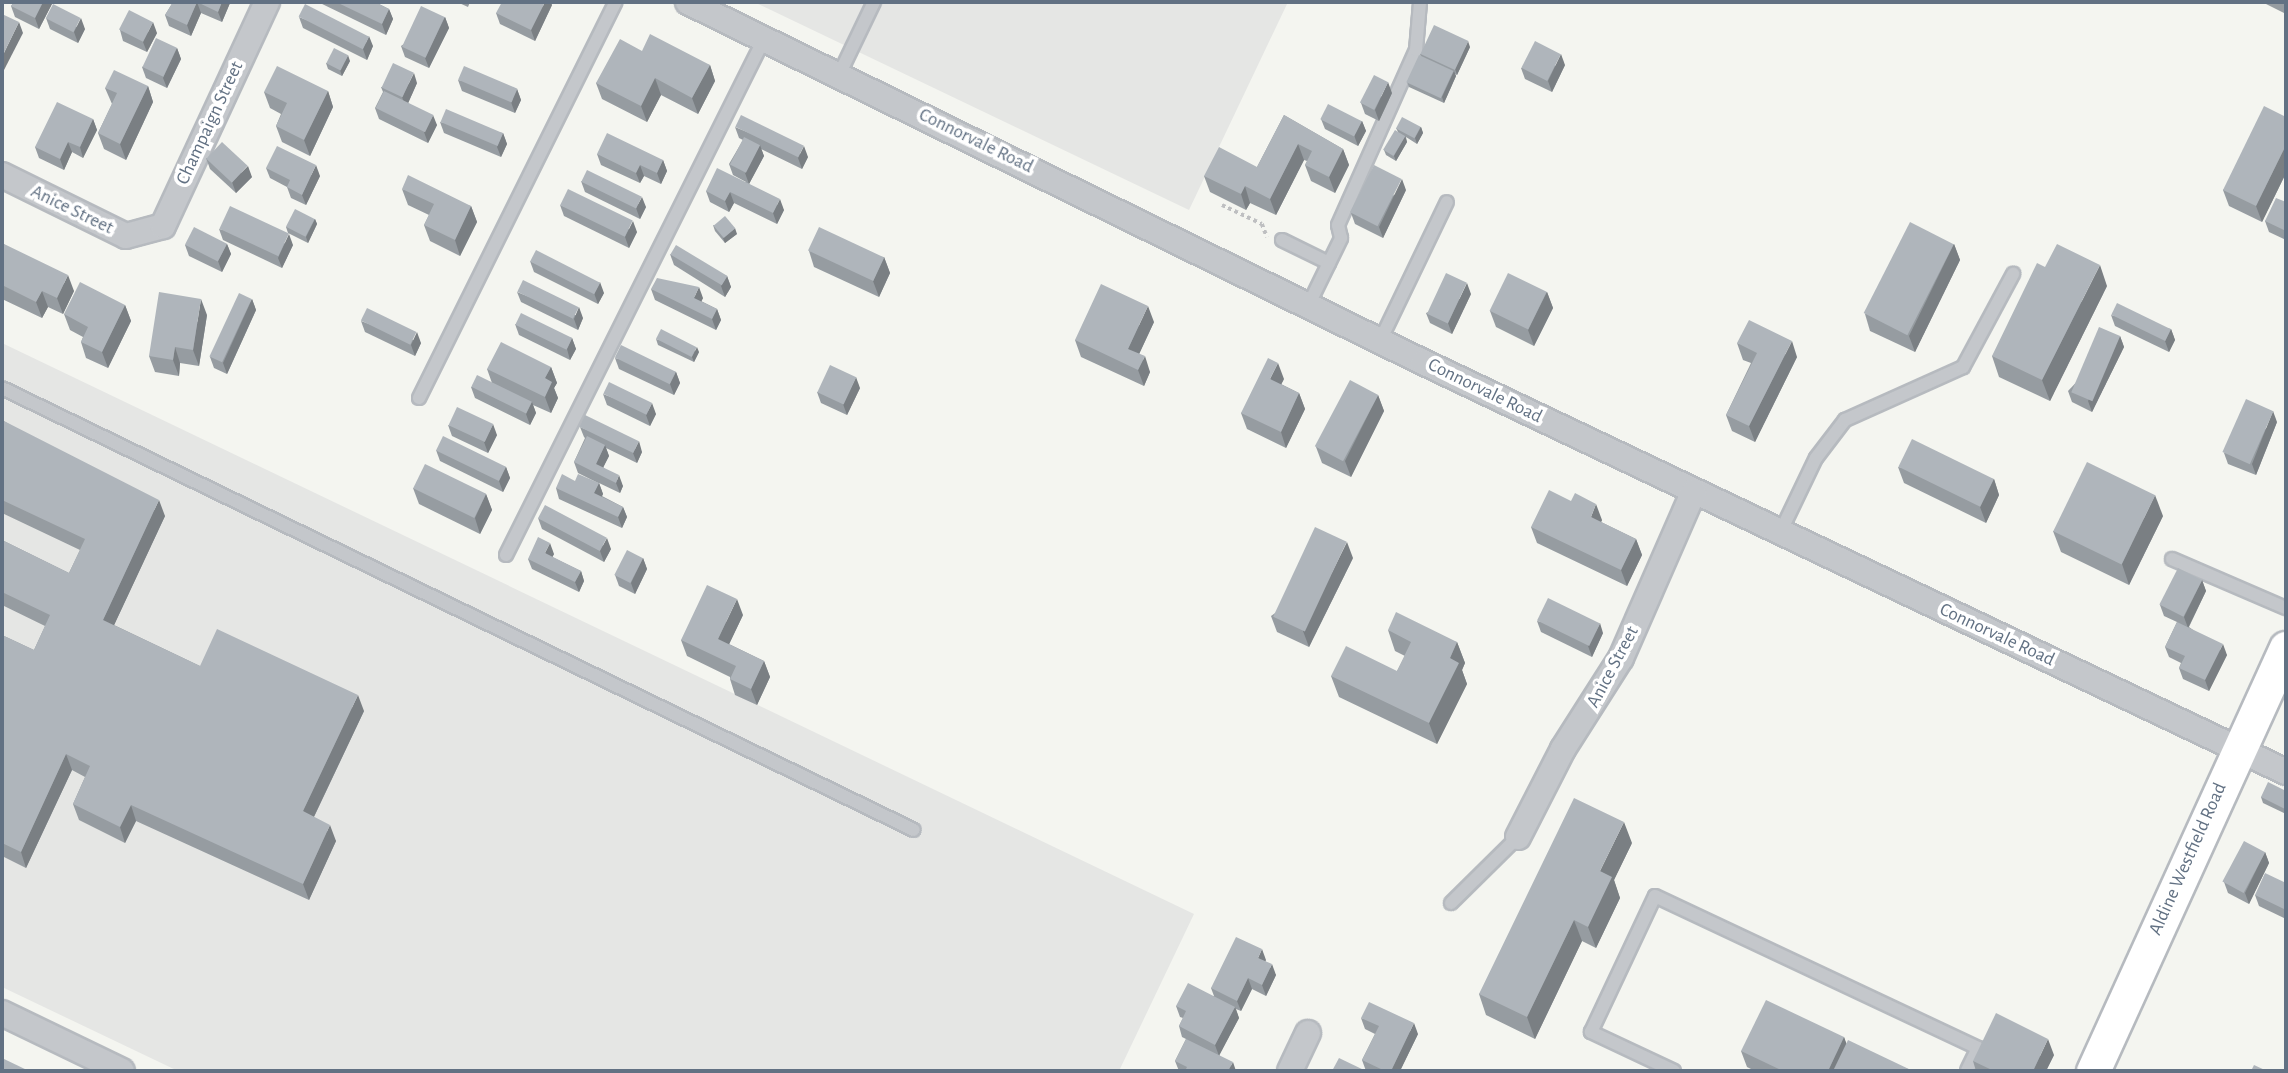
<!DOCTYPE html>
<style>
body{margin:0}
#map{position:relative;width:2288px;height:1073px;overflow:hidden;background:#f4f5f0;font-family:"Alegreya Sans",sans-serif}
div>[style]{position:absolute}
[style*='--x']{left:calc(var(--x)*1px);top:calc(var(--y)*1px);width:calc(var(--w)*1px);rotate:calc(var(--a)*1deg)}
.built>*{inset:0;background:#e5e6e4}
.path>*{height:3.5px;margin-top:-1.75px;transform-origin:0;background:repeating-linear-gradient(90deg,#bebfc1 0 3.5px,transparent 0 7px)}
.roads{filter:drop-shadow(2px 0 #b6babf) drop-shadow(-2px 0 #b6babf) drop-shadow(0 2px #b6babf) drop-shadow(0 -2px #b6babf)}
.lane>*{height:12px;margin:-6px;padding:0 6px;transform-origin:6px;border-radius:6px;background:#c4c7cb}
.street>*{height:24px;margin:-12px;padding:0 12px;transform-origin:12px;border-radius:12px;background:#c4c7cb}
.secondary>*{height:33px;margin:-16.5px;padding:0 16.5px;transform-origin:16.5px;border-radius:16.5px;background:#fff}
.wall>*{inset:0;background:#969ca1}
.shaded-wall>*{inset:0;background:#7a7f83}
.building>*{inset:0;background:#afb5bb;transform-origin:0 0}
span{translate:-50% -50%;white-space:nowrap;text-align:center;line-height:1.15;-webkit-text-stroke:7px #fff;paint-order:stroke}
.street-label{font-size:19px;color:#627183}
.frame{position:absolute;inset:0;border:4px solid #627183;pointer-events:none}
</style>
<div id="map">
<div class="built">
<i style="clip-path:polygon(754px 2px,1288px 2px,1189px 210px)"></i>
<i style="clip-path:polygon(2px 343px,1194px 914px,1119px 1071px,178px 1071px,2px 987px)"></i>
</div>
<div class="path">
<i style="--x:1222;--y:205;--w:44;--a:25.4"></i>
<i style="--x:1262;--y:224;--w:14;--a:69"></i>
</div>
<div class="roads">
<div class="lane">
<i style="--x:839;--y:75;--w:81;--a:-64.4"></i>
<i style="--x:1282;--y:240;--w:52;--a:26.1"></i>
<i style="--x:1329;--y:263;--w:48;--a:116"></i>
<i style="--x:1329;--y:263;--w:28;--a:-64"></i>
<i style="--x:1341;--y:238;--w:13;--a:-103"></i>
<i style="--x:1338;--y:225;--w:192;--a:-66"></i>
<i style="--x:1416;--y:50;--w:48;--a:-85.2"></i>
<i style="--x:1380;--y:341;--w:154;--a:-64.3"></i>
<i style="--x:2;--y:388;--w:1013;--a:25.86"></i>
<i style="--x:419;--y:398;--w:442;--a:-63.6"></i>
<i style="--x:1780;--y:533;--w:83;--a:-64.4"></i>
<i style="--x:1816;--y:458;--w:48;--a:-52.7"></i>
<i style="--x:1845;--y:420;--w:129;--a:-24.2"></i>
<i style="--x:1963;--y:367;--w:106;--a:-61.7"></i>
<i style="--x:506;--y:555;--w:577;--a:-63.43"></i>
<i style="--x:2172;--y:559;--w:124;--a:23.3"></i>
<i style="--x:1451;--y:903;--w:94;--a:-44.6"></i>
<i style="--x:1674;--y:1071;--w:92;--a:-154.8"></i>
<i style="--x:1591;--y:1032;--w:150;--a:-64.8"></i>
<i style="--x:1655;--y:896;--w:357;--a:25.2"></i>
<i style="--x:1978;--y:1048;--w:25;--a:116"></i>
</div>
<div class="street">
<i style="--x:688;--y:2;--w:818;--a:26.1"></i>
<i style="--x:1423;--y:362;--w:955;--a:25.41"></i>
<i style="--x:2;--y:175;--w:138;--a:26.2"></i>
<i style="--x:126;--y:236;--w:38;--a:-15"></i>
<i style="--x:163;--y:226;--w:247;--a:-65.1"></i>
<i style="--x:1518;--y:837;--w:99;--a:-62.9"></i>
<i style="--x:1563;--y:749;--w:108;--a:-57.5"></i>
<i style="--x:1621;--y:658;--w:182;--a:-66.4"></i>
<i style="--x:2;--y:1013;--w:133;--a:25.8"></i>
<i style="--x:1290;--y:1071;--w:42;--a:-64.7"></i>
</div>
<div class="secondary">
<i style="--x:2093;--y:1071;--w:465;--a:-65.5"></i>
</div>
</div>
<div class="wall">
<i style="clip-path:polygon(14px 2px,53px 2px,39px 29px,15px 17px,11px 6px)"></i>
<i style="clip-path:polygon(173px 2px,230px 2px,230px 3px,222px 22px,201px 13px,191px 36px,169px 26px,165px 15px)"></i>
<i style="clip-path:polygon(318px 2px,375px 2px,389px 9px,393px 19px,386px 35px)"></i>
<i style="clip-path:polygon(457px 2px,470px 2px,468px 7px)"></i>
<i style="clip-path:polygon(2262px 2px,2286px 2px,2286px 14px)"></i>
<i style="clip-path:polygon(552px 5px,535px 41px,500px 24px,496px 13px)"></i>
<i style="clip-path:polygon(299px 17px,373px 46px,367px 60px,303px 28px)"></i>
<i style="clip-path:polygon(445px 17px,449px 28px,429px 68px,405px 57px,401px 46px)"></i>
<i style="clip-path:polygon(46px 18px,85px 29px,78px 43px,50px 29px)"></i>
<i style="clip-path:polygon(120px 30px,157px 33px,147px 52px,123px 41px)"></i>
<i style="clip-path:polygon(1470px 47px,1457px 75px,1455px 74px,1456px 76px,1444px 103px,1409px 87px,1407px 82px,1421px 56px,1420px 54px)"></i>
<i style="clip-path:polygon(177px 48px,181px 59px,167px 88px,146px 78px,142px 67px)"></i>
<i style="clip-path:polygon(642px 51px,710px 65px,715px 81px,698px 114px,661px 95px,647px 122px,602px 99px,596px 83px)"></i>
<i style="clip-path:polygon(350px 61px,342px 76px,328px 69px,326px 63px)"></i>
<i style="clip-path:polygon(1565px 65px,1552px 92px,1525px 79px,1521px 68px)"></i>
<i style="clip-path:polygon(458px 80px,517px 89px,521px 100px,515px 113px,462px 91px)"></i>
<i style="clip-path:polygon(417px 83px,408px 103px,437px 125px,428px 143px,379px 119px,375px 108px,383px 92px,381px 87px)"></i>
<i style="clip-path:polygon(148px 86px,153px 102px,126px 160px,104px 149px,98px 133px,112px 104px,105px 88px)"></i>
<i style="clip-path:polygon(328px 91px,333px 107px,310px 156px,282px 142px,276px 126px,281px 114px,270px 108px,264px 92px)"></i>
<i style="clip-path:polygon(1392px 93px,1379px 121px,1365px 114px,1361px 103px)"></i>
<i style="clip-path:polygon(1284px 115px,1343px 149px,1349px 165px,1335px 193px,1311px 181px,1305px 165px,1307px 161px,1304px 160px,1276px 215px,1250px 203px,1246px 210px,1210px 192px,1204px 176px,1257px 167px)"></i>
<i style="clip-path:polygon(2286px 117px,2286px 173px,2262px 222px,2229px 206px,2223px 190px)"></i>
<i style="clip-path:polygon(93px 119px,97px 130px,83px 158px,72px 152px,64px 170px,39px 158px,35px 147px)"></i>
<i style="clip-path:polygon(1321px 119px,1362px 121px,1366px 131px,1358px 146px,1325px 129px)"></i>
<i style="clip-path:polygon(440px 122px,503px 133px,507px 144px,501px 157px,444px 133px)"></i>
<i style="clip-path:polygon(735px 127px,808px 157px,802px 169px,761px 149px,764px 156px,749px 184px,784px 210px,777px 224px,734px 203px,729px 212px,710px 202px,706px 191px,746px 182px,733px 175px,729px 164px,743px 140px,739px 138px)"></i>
<i style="clip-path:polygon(1421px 127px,1423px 133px,1417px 144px,1406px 137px,1407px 142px,1396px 161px,1386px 155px,1384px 150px,1398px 132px,1396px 128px)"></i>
<i style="clip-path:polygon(597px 154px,663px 160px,667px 171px,661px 184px,644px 176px,640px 183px,601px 165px)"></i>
<i style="clip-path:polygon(206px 158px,252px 177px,236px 193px,210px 169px)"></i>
<i style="clip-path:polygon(266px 168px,320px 176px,306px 205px,291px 198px,287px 187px,270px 178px)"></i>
<i style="clip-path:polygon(581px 181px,646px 207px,640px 219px,585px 192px)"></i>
<i style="clip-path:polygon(402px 189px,471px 206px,477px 222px,460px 256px,430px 241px,424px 225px,429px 215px,408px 205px)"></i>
<i style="clip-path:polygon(1406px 190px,1383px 238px,1355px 224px,1351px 213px)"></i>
<i style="clip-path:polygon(2286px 202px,2286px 240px,2269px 232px,2265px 221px)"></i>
<i style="clip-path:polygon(560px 205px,637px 232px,629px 248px,564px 216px)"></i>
<i style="clip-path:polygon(315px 219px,317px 224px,308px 243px,288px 233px,286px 227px)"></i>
<i style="clip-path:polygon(713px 225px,737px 234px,725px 243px,715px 231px)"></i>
<i style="clip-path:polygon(219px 229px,293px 245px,282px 268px,223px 240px)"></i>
<i style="clip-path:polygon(2px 243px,74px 291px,63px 314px,48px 307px,42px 318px,2px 299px)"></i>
<i style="clip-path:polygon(227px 244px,231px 254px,222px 272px,189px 256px,185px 245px)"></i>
<i style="clip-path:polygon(1954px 244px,1960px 260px,1915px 352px,1870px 331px,1865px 314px)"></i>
<i style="clip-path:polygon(809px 251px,884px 257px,890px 273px,879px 297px,814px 267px)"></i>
<i style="clip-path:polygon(670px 254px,727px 276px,731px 287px,725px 297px,674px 265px)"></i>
<i style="clip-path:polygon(530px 261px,604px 293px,598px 304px,534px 272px)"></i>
<i style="clip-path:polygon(2107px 286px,2050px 401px,1999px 377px,1992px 356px)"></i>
<i style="clip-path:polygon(651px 289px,703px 298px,701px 301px,717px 309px,721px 320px,716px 330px,655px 300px)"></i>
<i style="clip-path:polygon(517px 292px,583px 318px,578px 330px,521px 302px)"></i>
<i style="clip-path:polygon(1547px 292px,1553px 308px,1534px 346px,1496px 327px,1490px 311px)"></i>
<i style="clip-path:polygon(1471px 294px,1452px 334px,1430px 323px,1426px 313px)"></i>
<i style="clip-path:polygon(252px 299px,256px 310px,227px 374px,214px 368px,210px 357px)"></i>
<i style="clip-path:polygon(125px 305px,131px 321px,108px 368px,86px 358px,81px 342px,83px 337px,70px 330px,64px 314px)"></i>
<i style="clip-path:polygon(207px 315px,199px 366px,180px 363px,179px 376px,155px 372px,149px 356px)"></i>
<i style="clip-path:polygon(2111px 315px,2171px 329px,2175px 340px,2169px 352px,2115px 326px)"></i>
<i style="clip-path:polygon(361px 321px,421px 343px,415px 356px,365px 332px)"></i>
<i style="clip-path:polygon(1154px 322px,1139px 354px,1150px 372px,1144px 386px,1081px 357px,1075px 340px)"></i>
<i style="clip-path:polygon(515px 324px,572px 338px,576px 349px,570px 360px,519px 335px)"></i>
<i style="clip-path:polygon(2120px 336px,2124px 347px,2092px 412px,2072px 402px,2068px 391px)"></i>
<i style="clip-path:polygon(656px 339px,699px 352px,694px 362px,658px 345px)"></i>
<i style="clip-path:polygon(1737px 343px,1797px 357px,1755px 442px,1732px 431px,1726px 415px,1751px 363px,1743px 360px)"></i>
<i style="clip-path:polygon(615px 358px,676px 372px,680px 383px,674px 395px,619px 369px)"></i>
<i style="clip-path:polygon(551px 367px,557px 383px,554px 388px,558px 398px,551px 413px,533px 405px,536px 413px,530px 425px,475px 398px,471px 387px,492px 383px,487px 369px)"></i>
<i style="clip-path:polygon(1284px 379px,1281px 384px,1299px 393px,1305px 409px,1286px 448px,1247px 429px,1241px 413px)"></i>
<i style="clip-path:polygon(860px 388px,847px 415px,821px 403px,817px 392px)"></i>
<i style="clip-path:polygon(603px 394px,656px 414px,650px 426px,607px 405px)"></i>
<i style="clip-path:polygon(1378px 395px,1384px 411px,1351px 477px,1322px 463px,1316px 447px)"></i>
<i style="clip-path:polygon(2px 420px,165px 516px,114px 625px,200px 666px,364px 711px,314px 817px,336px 841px,309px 900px,136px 821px,125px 843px,79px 820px,73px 804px,85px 777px,72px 770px,26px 868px,2px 856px,2px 635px,34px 650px,45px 626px,2px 605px,2px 540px,69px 573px,80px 550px,2px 513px)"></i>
<i style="clip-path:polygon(2277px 422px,2256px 475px,2228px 464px,2224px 453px)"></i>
<i style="clip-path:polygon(448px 425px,497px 435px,488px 453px,452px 436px)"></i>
<i style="clip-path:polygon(580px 427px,642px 452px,637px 463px,606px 448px,609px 456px,603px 467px,623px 486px,620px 493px,599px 483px,603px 494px,602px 496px,623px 507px,627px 517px,622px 528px,559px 499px,556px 488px,575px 481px,598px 483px,578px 473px,574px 462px,585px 438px,584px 437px)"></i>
<i style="clip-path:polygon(436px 450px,506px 467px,510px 478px,503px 492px,440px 461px)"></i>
<i style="clip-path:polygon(1898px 467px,1994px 479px,1999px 495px,1986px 523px,1904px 483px)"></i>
<i style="clip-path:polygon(413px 488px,486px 494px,492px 510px,480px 534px,419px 504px)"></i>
<i style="clip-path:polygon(2163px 516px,2129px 585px,2061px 552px,2053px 531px)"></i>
<i style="clip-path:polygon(538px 518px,611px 549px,604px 562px,542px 529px)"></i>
<i style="clip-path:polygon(1602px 520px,1601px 522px,1636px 539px,1642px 555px,1627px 586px,1537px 543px,1531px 527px)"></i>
<i style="clip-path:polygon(554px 554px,552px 557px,581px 571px,584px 581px,579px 592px,532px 569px,528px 559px)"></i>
<i style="clip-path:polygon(643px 558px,647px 569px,635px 594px,619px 586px,615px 575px)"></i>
<i style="clip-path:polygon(1353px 558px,1309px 647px,1277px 632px,1271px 616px)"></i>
<i style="clip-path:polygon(2202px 580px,2206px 591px,2189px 627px,2227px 655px,2209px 691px,2183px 679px,2179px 668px,2181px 663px,2169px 657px,2165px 647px,2177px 622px,2164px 616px,2160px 605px)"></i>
<i style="clip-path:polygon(743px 615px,729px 644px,764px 661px,770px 677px,757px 705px,735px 695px,730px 679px,730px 677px,687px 656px,681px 640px)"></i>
<i style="clip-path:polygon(1537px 621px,1603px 633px,1592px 657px,1541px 632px)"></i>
<i style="clip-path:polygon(1388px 630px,1457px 642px,1465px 663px,1462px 670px,1467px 684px,1437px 744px,1339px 697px,1331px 676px,1397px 671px,1405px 656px,1395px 651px)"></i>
<i style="clip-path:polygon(2286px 791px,2286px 814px,2263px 803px,2261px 797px)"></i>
<i style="clip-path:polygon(1632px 843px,1614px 880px,1620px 898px,1596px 948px,1582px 941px,1535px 1039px,1486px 1015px,1479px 994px)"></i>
<i style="clip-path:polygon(2265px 852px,2269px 863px,2249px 904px,2228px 893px,2224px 882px)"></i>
<i style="clip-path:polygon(2286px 883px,2286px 919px,2259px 906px,2255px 895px)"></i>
<i style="clip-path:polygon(1266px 960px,1265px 961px,1276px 975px,1266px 996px,1252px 989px,1241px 1011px,1236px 1009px,1239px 1018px,1219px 1055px,1236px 1071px,1179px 1071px,1175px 1061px,1186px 1039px,1182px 1037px,1179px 1026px,1183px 1018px,1180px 1017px,1176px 1006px,1214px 996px,1211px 988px)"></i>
<i style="clip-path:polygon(1361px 1018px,1418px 1034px,1400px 1071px,1366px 1071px,1362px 1060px,1375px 1034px,1365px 1029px)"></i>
<i style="clip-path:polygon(1844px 1037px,1846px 1044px,1913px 1071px,1755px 1071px,1747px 1067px,1741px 1051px)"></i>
<i style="clip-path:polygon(2054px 1055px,2046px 1071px,1976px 1071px,1973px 1061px)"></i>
</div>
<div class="shaded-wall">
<i style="clip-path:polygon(43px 2px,53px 2px,39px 29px,35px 18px)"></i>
<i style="clip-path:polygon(197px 2px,201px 13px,191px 36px,187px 25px)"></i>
<i style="clip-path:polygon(222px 2px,230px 2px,230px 3px,222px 22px,218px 12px)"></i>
<i style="clip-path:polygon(545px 2px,551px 2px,552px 5px,535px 41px,531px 30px)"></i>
<i style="clip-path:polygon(389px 9px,393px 19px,386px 35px,382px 24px)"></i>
<i style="clip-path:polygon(445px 17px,449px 28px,429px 68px,425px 58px)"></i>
<i style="clip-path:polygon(81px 18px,85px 29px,78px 43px,74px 32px)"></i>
<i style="clip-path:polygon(19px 22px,23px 33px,3px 72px,2px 68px,2px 57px)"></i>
<i style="clip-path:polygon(153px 22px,157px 33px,147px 52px,143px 42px)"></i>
<i style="clip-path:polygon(369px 36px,373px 46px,367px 60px,363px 49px)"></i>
<i style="clip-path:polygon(1468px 41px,1470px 47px,1457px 75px,1455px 69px)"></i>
<i style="clip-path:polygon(177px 48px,181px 59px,167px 88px,163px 78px)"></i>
<i style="clip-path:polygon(1561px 54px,1565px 65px,1552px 92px,1548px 81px)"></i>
<i style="clip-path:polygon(348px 55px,350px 61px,342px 76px,340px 70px)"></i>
<i style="clip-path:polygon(710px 65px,715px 81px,698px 114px,692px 98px)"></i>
<i style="clip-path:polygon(1454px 71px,1456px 76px,1444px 103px,1442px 97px)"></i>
<i style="clip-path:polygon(414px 73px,417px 83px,406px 108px,402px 97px)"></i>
<i style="clip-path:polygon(655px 78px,661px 95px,647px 122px,641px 106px)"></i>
<i style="clip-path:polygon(1388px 82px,1392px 93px,1379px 121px,1375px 110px)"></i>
<i style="clip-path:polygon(148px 86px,153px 102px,126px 160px,120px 144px)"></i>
<i style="clip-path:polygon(517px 89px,521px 100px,515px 113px,511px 102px)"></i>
<i style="clip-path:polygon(328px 91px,333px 107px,310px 156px,304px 140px)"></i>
<i style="clip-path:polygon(433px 115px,437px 125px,428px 143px,424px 132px)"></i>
<i style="clip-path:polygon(93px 119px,97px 130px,83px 158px,80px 147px)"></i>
<i style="clip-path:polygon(1362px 121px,1366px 131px,1358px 146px,1354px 135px)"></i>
<i style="clip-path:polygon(1421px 127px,1423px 133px,1417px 144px,1415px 138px)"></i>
<i style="clip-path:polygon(503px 133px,507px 144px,501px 157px,497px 147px)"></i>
<i style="clip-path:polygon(1405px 136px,1407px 142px,1396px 161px,1394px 156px)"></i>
<i style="clip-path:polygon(68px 142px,72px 152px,64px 170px,60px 159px)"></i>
<i style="clip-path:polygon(1298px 144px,1304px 160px,1276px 215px,1270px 199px)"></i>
<i style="clip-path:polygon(760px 145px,764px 156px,749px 184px,745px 173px)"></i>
<i style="clip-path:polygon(2286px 145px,2286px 173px,2262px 222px,2256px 206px)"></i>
<i style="clip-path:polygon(804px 146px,808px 157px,802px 169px,798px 158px)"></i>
<i style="clip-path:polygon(1343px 149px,1349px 165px,1335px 193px,1329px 177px)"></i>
<i style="clip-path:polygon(663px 160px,667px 171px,661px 184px,657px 173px)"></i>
<i style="clip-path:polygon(316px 165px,320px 176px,306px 205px,302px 195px)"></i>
<i style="clip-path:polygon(640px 165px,644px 176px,640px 183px,636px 173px)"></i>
<i style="clip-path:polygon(248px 166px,252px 177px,236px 193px,232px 182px)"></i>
<i style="clip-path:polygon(1402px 179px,1406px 190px,1383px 238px,1379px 227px)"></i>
<i style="clip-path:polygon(1245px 186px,1250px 203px,1246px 210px,1241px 194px)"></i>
<i style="clip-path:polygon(730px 192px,734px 203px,729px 212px,725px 201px)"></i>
<i style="clip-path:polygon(642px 197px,646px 207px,640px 219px,636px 208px)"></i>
<i style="clip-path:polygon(780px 199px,784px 210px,777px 224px,773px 213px)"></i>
<i style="clip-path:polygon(471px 206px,477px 222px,460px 256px,455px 240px)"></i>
<i style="clip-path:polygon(315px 219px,317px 224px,308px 243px,306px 237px)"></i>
<i style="clip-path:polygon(633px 221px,637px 232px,629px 248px,625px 237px)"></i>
<i style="clip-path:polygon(735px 228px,737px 234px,725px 243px,723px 238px)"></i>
<i style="clip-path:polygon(289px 234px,293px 245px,282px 268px,278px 258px)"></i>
<i style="clip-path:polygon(227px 244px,231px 254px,222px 272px,218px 261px)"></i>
<i style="clip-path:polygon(1954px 244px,1960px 260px,1915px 352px,1909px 336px)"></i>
<i style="clip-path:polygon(884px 257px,890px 273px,879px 297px,873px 281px)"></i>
<i style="clip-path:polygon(2100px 265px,2107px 286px,2050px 401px,2042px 380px)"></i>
<i style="clip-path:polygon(68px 275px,74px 291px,63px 314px,57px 298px)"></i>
<i style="clip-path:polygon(727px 276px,731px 287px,725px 297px,721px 286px)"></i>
<i style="clip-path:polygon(600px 282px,604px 293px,598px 304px,594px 293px)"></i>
<i style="clip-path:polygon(1467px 283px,1471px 294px,1452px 334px,1448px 323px)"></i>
<i style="clip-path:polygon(699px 287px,703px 298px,698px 309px,694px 298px)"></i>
<i style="clip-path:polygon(42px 291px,48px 307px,42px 318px,36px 302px)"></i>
<i style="clip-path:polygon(1547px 292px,1553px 308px,1534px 346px,1528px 330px)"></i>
<i style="clip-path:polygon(201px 299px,207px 315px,199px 366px,193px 350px)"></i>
<i style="clip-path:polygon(252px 299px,256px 310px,227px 374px,223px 363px)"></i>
<i style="clip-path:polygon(125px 305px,131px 321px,108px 368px,102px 352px)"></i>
<i style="clip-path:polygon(1148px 306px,1154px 322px,1134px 365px,1128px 349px)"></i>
<i style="clip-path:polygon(579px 307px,583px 318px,578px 330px,574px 319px)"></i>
<i style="clip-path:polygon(717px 309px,721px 320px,716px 330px,712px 319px)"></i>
<i style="clip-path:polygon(2171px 329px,2175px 340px,2169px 352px,2165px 341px)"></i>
<i style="clip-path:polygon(417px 332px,421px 343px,415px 356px,411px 345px)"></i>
<i style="clip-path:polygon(2120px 336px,2124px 347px,2092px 412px,2088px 401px)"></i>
<i style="clip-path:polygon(572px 338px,576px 349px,570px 360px,567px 349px)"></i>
<i style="clip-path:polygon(1792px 341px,1797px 357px,1755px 442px,1749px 426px)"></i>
<i style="clip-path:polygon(175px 347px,180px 363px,179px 376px,173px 360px)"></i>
<i style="clip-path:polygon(697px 347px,699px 352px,694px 362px,692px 357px)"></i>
<i style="clip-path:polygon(1145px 356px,1150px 372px,1144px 386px,1138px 370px)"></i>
<i style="clip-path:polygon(1278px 363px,1284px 379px,1276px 395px,1270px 379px)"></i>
<i style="clip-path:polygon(551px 367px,557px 383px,554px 388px,558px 398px,551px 413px,545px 397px,545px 378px)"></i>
<i style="clip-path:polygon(676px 372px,680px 383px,674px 395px,670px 384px)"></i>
<i style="clip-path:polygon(856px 377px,860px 388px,847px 415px,843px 404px)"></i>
<i style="clip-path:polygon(1299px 393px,1305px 409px,1286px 448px,1281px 432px)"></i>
<i style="clip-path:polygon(1378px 395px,1384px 411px,1351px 477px,1345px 461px)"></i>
<i style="clip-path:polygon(532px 402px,536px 413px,530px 425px,526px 414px)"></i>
<i style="clip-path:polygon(652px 403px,656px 414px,650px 426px,646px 415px)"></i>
<i style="clip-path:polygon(2273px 411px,2277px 422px,2256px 475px,2252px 464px)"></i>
<i style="clip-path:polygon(493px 424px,497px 435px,488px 453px,484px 442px)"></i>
<i style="clip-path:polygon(639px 441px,642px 452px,637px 463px,633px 453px)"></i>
<i style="clip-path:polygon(605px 445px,609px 456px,600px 474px,596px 464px)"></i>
<i style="clip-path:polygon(506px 467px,510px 478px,503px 492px,499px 481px)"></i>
<i style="clip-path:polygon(619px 475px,623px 486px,620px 493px,616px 483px)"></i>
<i style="clip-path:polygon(1994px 479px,1999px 495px,1986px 523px,1980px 507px)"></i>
<i style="clip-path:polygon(599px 483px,603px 494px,598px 504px,594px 493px)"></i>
<i style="clip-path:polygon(486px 494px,492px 510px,480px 534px,475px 518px)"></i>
<i style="clip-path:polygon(2155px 495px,2163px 516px,2129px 585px,2122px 564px)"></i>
<i style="clip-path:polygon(159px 500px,165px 516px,109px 636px,103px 620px)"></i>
<i style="clip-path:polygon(1596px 504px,1602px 520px,1596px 533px,1591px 517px)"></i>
<i style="clip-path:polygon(623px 507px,627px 517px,622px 528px,618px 517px)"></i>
<i style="clip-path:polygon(607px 538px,611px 549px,604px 562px,600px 551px)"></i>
<i style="clip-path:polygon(1636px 539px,1642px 555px,1627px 586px,1621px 570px)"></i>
<i style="clip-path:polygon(1347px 542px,1353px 558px,1309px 647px,1303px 631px)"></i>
<i style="clip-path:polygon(550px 543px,554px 554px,549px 564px,545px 553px)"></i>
<i style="clip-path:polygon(643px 558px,647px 569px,635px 594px,631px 583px)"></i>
<i style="clip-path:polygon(581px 571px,584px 581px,579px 592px,575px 582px)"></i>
<i style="clip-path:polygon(2202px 580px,2206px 591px,2188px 628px,2184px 617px)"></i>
<i style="clip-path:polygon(737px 599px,743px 615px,724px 655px,718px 639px)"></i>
<i style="clip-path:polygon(1600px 623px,1603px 633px,1592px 657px,1588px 646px)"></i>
<i style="clip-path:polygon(1457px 642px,1465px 663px,1462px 670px,1467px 684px,1437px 744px,1429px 723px,1450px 658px)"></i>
<i style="clip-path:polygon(2223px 644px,2227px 655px,2209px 691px,2205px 680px)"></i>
<i style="clip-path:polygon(764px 661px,770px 677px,757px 705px,751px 689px)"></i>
<i style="clip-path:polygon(358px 695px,364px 711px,309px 827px,303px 811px)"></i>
<i style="clip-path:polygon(66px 754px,72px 770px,26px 868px,21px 852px)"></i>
<i style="clip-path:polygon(131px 805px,136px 821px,125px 843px,120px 827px)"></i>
<i style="clip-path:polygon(1624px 822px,1632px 843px,1614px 880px,1620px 898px,1596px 948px,1588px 927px,1600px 871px)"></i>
<i style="clip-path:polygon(330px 825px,336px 841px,309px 900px,303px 884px)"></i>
<i style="clip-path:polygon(2265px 852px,2269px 863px,2249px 904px,2245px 893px)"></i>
<i style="clip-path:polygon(1574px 920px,1582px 941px,1535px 1039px,1527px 1017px)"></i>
<i style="clip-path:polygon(1262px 949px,1266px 960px,1262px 968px,1258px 958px)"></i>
<i style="clip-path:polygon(1272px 964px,1276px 975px,1266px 996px,1262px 985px)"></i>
<i style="clip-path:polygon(1248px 978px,1252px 989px,1241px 1011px,1237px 1001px)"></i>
<i style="clip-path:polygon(1235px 1007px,1239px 1018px,1219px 1056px,1215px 1045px)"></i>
<i style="clip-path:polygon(1414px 1023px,1418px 1034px,1400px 1071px,1391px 1071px)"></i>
<i style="clip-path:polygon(1844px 1037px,1850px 1053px,1841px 1071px,1828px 1071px)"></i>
<i style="clip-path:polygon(2048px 1039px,2054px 1055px,2046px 1071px,2033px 1071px)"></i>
<i style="clip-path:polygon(1233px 1062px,1236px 1071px,1228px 1071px)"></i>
</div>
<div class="building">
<i style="clip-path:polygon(14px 2px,43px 2px,35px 18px,11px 6px)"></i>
<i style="clip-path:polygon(173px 2px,222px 2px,218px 12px,197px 2px,187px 25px,165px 15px)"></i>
<i style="clip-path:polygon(336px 2px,375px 2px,389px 9px,382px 24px)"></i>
<i style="clip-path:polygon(502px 2px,545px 2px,531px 30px,496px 13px)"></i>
<i style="left:53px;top:4px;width:31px;height:16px;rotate:27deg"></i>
<i style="left:305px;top:4px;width:72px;height:14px;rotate:27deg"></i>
<i style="left:421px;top:6px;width:26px;height:45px;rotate:25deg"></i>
<i style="left:129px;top:10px;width:27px;height:22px;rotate:27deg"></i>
<i style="clip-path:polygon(2px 14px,19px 22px,2px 57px)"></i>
<i style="left:1434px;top:25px;width:38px;height:32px;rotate:25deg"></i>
<i style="clip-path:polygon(650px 34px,710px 65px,692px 98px,655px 78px,641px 106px,596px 83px,620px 39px,642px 51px)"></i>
<i style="left:156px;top:38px;width:23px;height:32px;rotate:25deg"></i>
<i style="left:1535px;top:41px;width:29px;height:30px;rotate:27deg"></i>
<i style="left:334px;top:48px;width:16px;height:17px;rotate:27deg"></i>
<i style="left:1419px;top:55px;width:38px;height:30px;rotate:25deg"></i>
<i style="left:393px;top:63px;width:23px;height:27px;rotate:25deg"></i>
<i style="clip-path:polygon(277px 66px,328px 91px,304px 140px,276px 126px,287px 103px,264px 92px)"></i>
<i style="left:464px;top:66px;width:58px;height:15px;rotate:23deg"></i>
<i style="clip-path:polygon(114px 70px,148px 86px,120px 144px,98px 133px,117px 93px,105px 88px)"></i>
<i style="left:1374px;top:75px;width:16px;height:31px;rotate:27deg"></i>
<i style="left:384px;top:91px;width:55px;height:19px;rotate:26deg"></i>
<i style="clip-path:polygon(57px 102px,93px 119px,80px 147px,68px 142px,60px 159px,35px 147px)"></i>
<i style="left:1328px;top:104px;width:38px;height:17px;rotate:27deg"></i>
<i style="clip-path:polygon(2264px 106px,2286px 117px,2286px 145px,2256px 206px,2223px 190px)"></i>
<i style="left:446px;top:109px;width:62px;height:14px;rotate:23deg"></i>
<i style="left:741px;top:115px;width:70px;height:13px;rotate:26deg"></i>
<i style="clip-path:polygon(1284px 115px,1343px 149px,1329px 177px,1305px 165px,1312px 151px,1298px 144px,1270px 199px,1245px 186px,1241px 194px,1204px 176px,1219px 147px,1257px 167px)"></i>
<i style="left:1402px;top:117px;width:21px;height:13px;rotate:28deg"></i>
<i style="left:1395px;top:130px;width:12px;height:23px;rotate:31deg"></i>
<i style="clip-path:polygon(607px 133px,663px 160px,657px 173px,640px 165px,636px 173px,597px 154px)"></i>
<i style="left:744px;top:137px;width:18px;height:31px;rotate:27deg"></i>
<i style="left:222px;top:142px;width:35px;height:23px;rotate:43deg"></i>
<i style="clip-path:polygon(277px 146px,316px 165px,302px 195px,287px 187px,290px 180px,266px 168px)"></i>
<i style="left:1374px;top:165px;width:31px;height:53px;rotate:27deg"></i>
<i style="clip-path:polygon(717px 168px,780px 199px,773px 213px,730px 192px,725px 201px,706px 191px)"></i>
<i style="left:587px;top:170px;width:61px;height:13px;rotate:26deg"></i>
<i style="clip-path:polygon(408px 175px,471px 206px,455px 240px,424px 225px,434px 204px,402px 189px)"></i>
<i style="left:568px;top:189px;width:72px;height:18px;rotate:26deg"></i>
<i style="clip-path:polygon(2276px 198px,2286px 202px,2286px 231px,2265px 221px)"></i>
<i style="left:230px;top:206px;width:65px;height:25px;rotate:25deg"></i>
<i style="left:295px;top:209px;width:22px;height:20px;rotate:27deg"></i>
<i style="left:725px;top:216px;width:16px;height:15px;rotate:50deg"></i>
<i style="left:1910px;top:222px;width:49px;height:102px;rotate:27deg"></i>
<i style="left:194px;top:227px;width:37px;height:20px;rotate:27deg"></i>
<i style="left:819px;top:227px;width:72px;height:26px;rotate:25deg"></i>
<i style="clip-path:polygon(2px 243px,68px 275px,57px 298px,42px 291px,36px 302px,2px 285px)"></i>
<i style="clip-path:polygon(2057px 244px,2100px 265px,2042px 380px,1992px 356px,2037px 263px,2045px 267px)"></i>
<i style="left:676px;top:245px;width:60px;height:11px;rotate:31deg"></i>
<i style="left:536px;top:250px;width:72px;height:13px;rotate:27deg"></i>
<i style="left:1446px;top:273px;width:23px;height:45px;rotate:25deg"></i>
<i style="left:1508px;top:273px;width:43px;height:42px;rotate:26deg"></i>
<i style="clip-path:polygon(657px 278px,699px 287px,694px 298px,717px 309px,712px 319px,651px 289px)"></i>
<i style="left:523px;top:280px;width:62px;height:13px;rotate:26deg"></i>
<i style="clip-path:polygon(80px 282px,125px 305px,102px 352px,81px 342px,88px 327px,64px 314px)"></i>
<i style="clip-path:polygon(1101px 284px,1148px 306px,1128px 349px,1145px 356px,1138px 370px,1075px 340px)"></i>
<i style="clip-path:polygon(159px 292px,201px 299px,193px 350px,175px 347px,173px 360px,149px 356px)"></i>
<i style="left:239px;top:293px;width:14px;height:70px;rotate:25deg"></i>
<i style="left:2117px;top:303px;width:60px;height:13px;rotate:26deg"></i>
<i style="left:367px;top:308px;width:55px;height:14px;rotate:26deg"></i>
<i style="left:521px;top:313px;width:57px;height:13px;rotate:26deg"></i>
<i style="clip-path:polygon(1749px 320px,1792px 341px,1749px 426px,1726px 415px,1757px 353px,1737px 343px)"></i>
<i style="left:2099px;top:327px;width:23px;height:71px;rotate:23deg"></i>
<i style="left:661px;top:329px;width:40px;height:11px;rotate:27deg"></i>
<i style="clip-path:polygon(501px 342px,551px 367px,545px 378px,552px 382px,545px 397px,487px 369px)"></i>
<i style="left:621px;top:345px;width:61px;height:14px;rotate:26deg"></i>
<i style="clip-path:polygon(1268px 358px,1278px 363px,1270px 379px,1299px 393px,1281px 432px,1241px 413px)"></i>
<i style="left:830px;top:365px;width:29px;height:30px;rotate:25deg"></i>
<i style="left:477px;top:375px;width:61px;height:13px;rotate:26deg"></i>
<i style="left:1350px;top:380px;width:32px;height:75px;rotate:28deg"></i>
<i style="left:609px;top:382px;width:48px;height:13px;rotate:26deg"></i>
<i style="left:2246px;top:399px;width:30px;height:58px;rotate:24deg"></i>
<i style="left:457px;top:407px;width:40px;height:20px;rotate:25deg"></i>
<i style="left:585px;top:415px;width:60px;height:13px;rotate:26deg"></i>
<i style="clip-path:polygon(2px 420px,159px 500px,103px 620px,200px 666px,217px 629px,358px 695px,303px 811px,330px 825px,303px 884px,131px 805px,120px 827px,73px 804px,90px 766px,66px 754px,21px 852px,2px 843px,2px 635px,34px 650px,50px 615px,2px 592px,2px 540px,69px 573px,85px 539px,2px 500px)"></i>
<i style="left:443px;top:436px;width:70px;height:16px;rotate:26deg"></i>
<i style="clip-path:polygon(587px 436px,605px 445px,596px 464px,619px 475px,616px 483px,574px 462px)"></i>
<i style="left:1912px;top:439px;width:91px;height:31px;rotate:26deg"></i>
<i style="left:2087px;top:462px;width:76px;height:77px;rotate:26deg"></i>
<i style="left:425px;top:464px;width:68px;height:27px;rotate:26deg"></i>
<i style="clip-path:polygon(562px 474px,575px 481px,578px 474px,599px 483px,594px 493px,623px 507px,618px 517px,556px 488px)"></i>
<i style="clip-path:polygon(1549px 490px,1571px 501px,1575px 493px,1596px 504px,1591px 517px,1636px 539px,1621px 570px,1531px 527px)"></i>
<i style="left:545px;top:505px;width:70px;height:15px;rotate:28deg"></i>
<i style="left:1315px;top:527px;width:35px;height:99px;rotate:25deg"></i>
<i style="clip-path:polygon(538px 537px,550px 543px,545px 553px,581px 571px,575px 582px,528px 559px)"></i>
<i style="left:627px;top:550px;width:18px;height:28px;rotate:27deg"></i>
<i style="left:2178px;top:568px;width:27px;height:41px;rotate:27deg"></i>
<i style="clip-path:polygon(707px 585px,737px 599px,718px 639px,764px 661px,751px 689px,730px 679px,736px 666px,681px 640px)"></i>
<i style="left:1548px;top:598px;width:58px;height:25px;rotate:26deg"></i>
<i style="clip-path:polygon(1396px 612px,1457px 642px,1450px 658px,1459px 663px,1429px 723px,1331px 676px,1346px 646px,1397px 671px,1411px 642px,1388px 630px)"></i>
<i style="clip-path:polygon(2177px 622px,2223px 644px,2205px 680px,2179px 668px,2185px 656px,2165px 647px)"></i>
<i style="clip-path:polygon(2268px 782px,2286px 791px,2286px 806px,2285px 809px,2261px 797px)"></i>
<i style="clip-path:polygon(1574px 798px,1624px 822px,1600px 871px,1612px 877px,1588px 927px,1574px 920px,1527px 1017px,1479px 994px)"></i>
<i style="left:2244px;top:841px;width:24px;height:46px;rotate:28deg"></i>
<i style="clip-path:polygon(2265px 873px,2286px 883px,2286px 910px,2255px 895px)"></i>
<i style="clip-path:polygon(1236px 937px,1262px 949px,1258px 958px,1272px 964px,1262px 985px,1248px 978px,1237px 1001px,1211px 988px)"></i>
<i style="clip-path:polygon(1188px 983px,1235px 1007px,1215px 1045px,1179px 1026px,1186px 1011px,1176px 1006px)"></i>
<i style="clip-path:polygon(1766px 1000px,1844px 1037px,1828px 1071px,1783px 1071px,1741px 1051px)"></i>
<i style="clip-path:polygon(1369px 1002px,1414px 1023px,1391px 1071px,1385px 1071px,1362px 1060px,1379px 1026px,1361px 1018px)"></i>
<i style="clip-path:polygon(1996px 1013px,2048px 1039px,2033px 1071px,1994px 1071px,1973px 1061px)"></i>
<i style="clip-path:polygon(1186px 1039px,1233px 1062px,1228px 1071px,1185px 1071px,1187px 1067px,1175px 1061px)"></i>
<i style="clip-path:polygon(1848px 1040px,1913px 1071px,1833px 1071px)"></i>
<i style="clip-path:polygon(2px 1058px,29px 1071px,2px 1071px)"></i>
<i style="clip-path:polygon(1339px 1058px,1366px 1071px,1332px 1071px)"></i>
<i style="clip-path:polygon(2254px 1065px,2267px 1071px,2251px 1071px)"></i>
</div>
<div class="street-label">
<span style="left:210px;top:123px;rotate:-65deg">Champaign Street</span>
<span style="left:976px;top:141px;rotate:26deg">Connorvale Road</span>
<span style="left:72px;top:210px;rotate:26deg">Anice Street</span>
<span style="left:1485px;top:391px;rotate:26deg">Connorvale Road</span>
<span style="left:1997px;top:635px;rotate:25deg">Connorvale Road</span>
<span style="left:1613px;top:667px;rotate:-62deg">Anice Street</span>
<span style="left:2188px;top:859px;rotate:-66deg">Aldine Westfield Road</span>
</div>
<div class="frame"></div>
</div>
